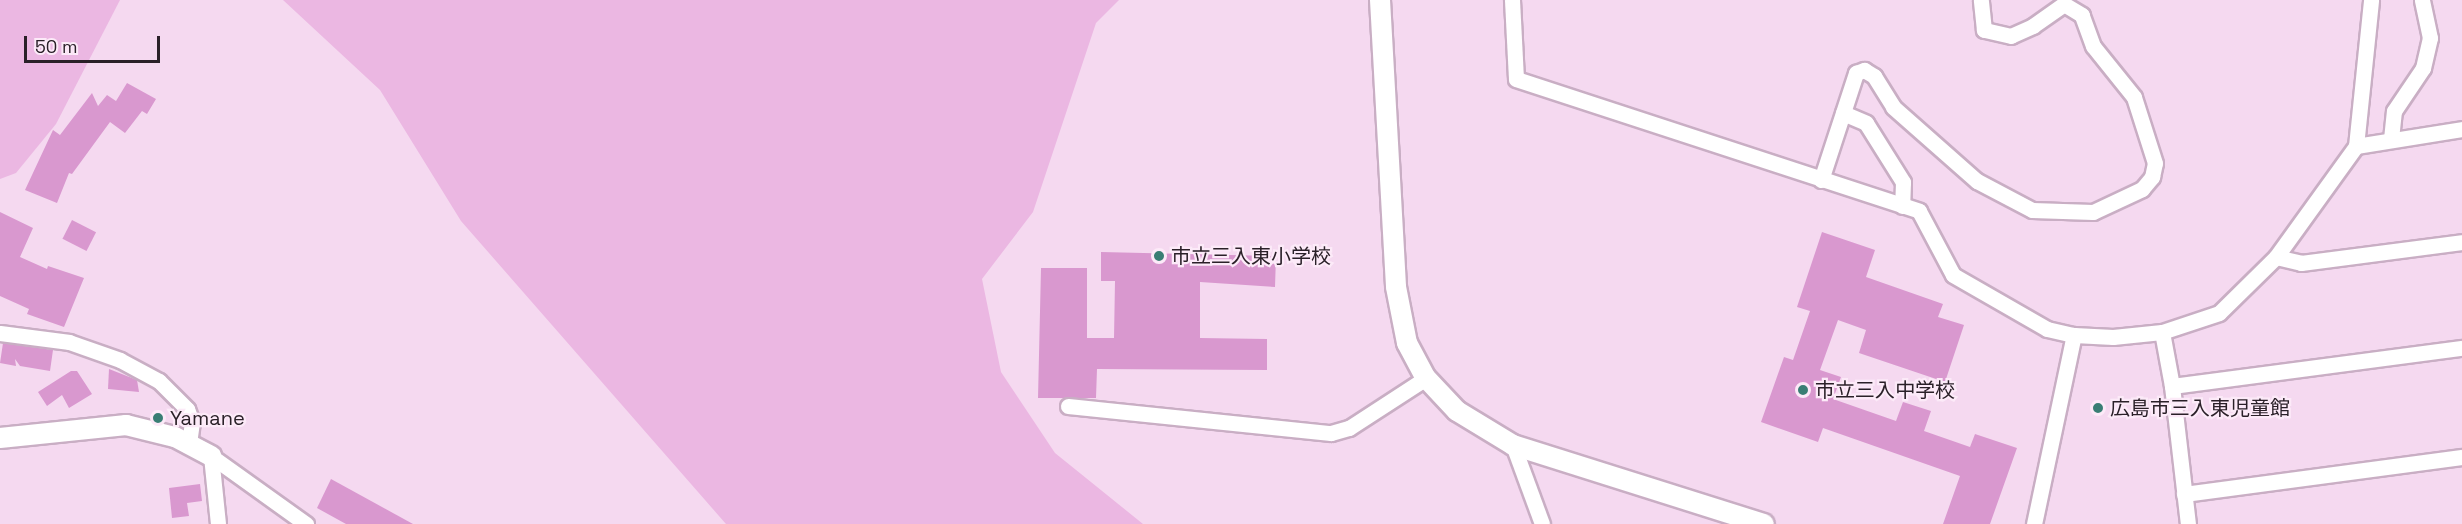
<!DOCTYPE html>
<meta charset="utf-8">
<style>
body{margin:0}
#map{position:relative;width:2462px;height:524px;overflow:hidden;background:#f5d9f0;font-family:"Space Grotesk","Noto Sans JP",sans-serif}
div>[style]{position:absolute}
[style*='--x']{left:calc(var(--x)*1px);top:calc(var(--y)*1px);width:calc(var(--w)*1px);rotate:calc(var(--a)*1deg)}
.green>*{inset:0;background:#ebb7e2}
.building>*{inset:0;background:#d998cf;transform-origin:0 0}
.roads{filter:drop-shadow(2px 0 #c9aec4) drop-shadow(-2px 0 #c9aec4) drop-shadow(0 2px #c9aec4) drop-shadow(0 -2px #c9aec4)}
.minor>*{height:15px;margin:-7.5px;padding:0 7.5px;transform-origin:7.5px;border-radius:7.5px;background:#fff}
.tertiary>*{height:20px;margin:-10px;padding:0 10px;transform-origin:10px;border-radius:10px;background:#fff}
.dots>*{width:16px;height:16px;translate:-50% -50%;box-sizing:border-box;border:3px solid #fceaf8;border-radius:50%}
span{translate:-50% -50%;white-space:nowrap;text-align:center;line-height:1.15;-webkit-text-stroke:4.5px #fceaf8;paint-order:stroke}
.poi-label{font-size:20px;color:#2a2028}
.left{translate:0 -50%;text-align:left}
.scale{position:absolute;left:24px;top:36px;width:136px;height:27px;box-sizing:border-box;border:3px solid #2a2028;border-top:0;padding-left:8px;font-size:18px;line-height:21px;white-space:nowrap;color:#2a2028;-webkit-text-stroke:4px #fceaf8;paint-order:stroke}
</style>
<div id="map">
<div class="green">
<i style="clip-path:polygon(0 0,120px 0,56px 124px,16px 173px,0 179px)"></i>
<i style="clip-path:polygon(283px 0,1119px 0,1096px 23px,1033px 212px,982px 279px,1001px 372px,1055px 453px,1143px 524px,726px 524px,461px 221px,380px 90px)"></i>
</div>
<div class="building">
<i style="clip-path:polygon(127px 83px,156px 99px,147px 114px,142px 111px,125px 133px,110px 122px,72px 174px,69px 173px,57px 203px,25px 190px,53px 130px,60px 135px,92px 93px,98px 106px,107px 95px,116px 101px)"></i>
<i style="clip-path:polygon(0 212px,33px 228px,20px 257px,47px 269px,48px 266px,84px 278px,64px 327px,27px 314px,29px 309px,0 296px)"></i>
<i style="left:72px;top:220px;width:27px;height:21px;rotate:27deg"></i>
<i style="clip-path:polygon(1822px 232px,1875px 250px,1866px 277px,1943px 304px,1938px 317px,1964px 325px,1945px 382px,1859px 353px,1866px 330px,1838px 320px,1820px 370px,1841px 377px,1833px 399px,1896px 421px,1903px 402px,1931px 411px,1924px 431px,1970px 447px,1975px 434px,2017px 448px,1990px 524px,1943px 524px,1960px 476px,1823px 428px,1818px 442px,1761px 422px,1784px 357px,1793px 360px,1810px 311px,1797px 307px)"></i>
<i style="clip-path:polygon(1101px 252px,1276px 256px,1275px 287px,1200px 282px,1200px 338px,1267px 339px,1267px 370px,1097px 369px,1096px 398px,1038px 398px,1041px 268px,1087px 268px,1087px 338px,1114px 338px,1115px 281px,1101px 281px)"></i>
<i style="clip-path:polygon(3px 343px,53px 350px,50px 371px,20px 366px,15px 359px,16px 366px,0 363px)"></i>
<i style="clip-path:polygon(109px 369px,137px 380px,139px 392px,108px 389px)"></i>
<i style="clip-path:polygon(71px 371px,77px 371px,92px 394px,69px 408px,62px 395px,47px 406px,38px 392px)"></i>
<i style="clip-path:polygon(331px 479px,413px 524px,346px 524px,317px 508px)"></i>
<i style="clip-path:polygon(200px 484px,202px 501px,187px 503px,189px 516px,172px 518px,169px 488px)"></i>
</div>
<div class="roads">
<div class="minor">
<i style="--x:1512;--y:0;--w:79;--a:87.1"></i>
<i style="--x:1516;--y:79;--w:424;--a:18.1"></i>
<i style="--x:1919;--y:211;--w:72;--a:62"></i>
<i style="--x:1953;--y:275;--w:108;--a:29.9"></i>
<i style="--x:2047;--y:329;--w:28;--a:13"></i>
<i style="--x:2074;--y:335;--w:39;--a:3"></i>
<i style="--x:2113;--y:337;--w:49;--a:-5.8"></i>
<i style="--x:2162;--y:332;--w:60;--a:-18.4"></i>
<i style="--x:2219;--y:313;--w:80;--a:-44.5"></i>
<i style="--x:2276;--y:257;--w:137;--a:-54.2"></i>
<i style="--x:2356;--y:146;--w:147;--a:-84.1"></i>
<i style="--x:1843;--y:113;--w:25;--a:23"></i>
<i style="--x:1866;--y:123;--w:70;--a:57.9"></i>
<i style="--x:1903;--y:182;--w:24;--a:92"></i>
<i style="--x:2391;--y:139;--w:28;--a:-84"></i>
<i style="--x:2394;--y:111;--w:52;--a:-56"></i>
<i style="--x:2423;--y:68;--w:31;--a:-77"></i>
<i style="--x:2430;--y:38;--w:39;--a:-102"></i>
<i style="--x:2356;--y:146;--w:107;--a:-9.1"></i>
<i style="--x:1821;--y:180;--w:113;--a:-71.9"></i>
<i style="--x:1856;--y:73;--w:9;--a:-21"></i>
<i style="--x:1864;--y:70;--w:12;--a:31"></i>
<i style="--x:1874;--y:76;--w:36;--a:58"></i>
<i style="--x:1893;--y:107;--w:112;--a:41.4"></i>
<i style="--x:1977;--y:181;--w:62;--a:27.8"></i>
<i style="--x:2032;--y:210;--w:61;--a:1.9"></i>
<i style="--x:2093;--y:212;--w:54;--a:-25.1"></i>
<i style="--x:2142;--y:189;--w:16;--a:-50"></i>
<i style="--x:2152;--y:177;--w:14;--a:-78"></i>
<i style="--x:2155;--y:163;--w:69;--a:-107.7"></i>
<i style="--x:2134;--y:97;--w:65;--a:-128.8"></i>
<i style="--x:2093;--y:46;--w:33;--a:-110"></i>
<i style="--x:2082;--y:15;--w:21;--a:-149"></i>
<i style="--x:2064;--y:4;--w:38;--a:145"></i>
<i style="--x:2033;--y:26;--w:24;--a:156"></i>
<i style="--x:2011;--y:36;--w:28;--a:-167"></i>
<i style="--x:1984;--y:30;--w:30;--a:-96"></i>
<i style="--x:2276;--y:257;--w:26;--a:13"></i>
<i style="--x:2301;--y:263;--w:162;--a:-7.4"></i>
<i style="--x:2162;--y:332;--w:55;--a:79.5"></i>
<i style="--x:2172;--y:386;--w:139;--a:83.4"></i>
<i style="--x:0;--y:333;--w:70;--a:7.4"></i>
<i style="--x:69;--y:342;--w:54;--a:19.4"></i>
<i style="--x:120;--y:360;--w:44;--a:28.3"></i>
<i style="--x:159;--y:381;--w:40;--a:45"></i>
<i style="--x:187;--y:409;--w:14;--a:69"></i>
<i style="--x:192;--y:422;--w:22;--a:98"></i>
<i style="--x:2172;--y:386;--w:292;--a:-7.5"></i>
<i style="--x:1068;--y:406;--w:264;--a:5.9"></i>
<i style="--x:1331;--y:433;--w:19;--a:-16"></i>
<i style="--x:1349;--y:428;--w:92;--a:-33"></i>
<i style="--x:1513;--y:445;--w:84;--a:69.8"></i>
<i style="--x:211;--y:456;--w:117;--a:35.6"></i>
<i style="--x:211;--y:456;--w:68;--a:84.1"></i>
<i style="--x:2184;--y:494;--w:280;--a:-7.6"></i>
<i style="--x:2034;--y:524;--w:193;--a:-78.1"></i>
</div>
<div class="tertiary">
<i style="--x:1380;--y:0;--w:287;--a:86.8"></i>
<i style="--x:1396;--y:287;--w:57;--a:78.9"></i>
<i style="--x:1407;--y:343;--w:40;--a:62"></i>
<i style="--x:1426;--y:378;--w:45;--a:46.8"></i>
<i style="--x:1457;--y:411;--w:66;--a:31.3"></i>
<i style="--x:1513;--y:445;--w:263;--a:17.5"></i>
<i style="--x:0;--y:438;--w:127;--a:-5.9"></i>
<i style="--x:126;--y:425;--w:50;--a:13.8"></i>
<i style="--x:175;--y:437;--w:41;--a:27.8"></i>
</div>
</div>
<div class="dots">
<i style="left:1159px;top:256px;background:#397e74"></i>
<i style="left:1803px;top:390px;background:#397e74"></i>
<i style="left:2098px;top:408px;background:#397e74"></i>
<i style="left:158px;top:418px;background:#397e74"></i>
</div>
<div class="poi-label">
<span class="left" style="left:1171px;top:256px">市立三入東小学校</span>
<span class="left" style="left:1815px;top:390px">市立三入中学校</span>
<span class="left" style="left:2110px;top:408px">広島市三入東児童館</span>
<span class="left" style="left:170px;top:418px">Yamane</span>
</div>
<div class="scale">50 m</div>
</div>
